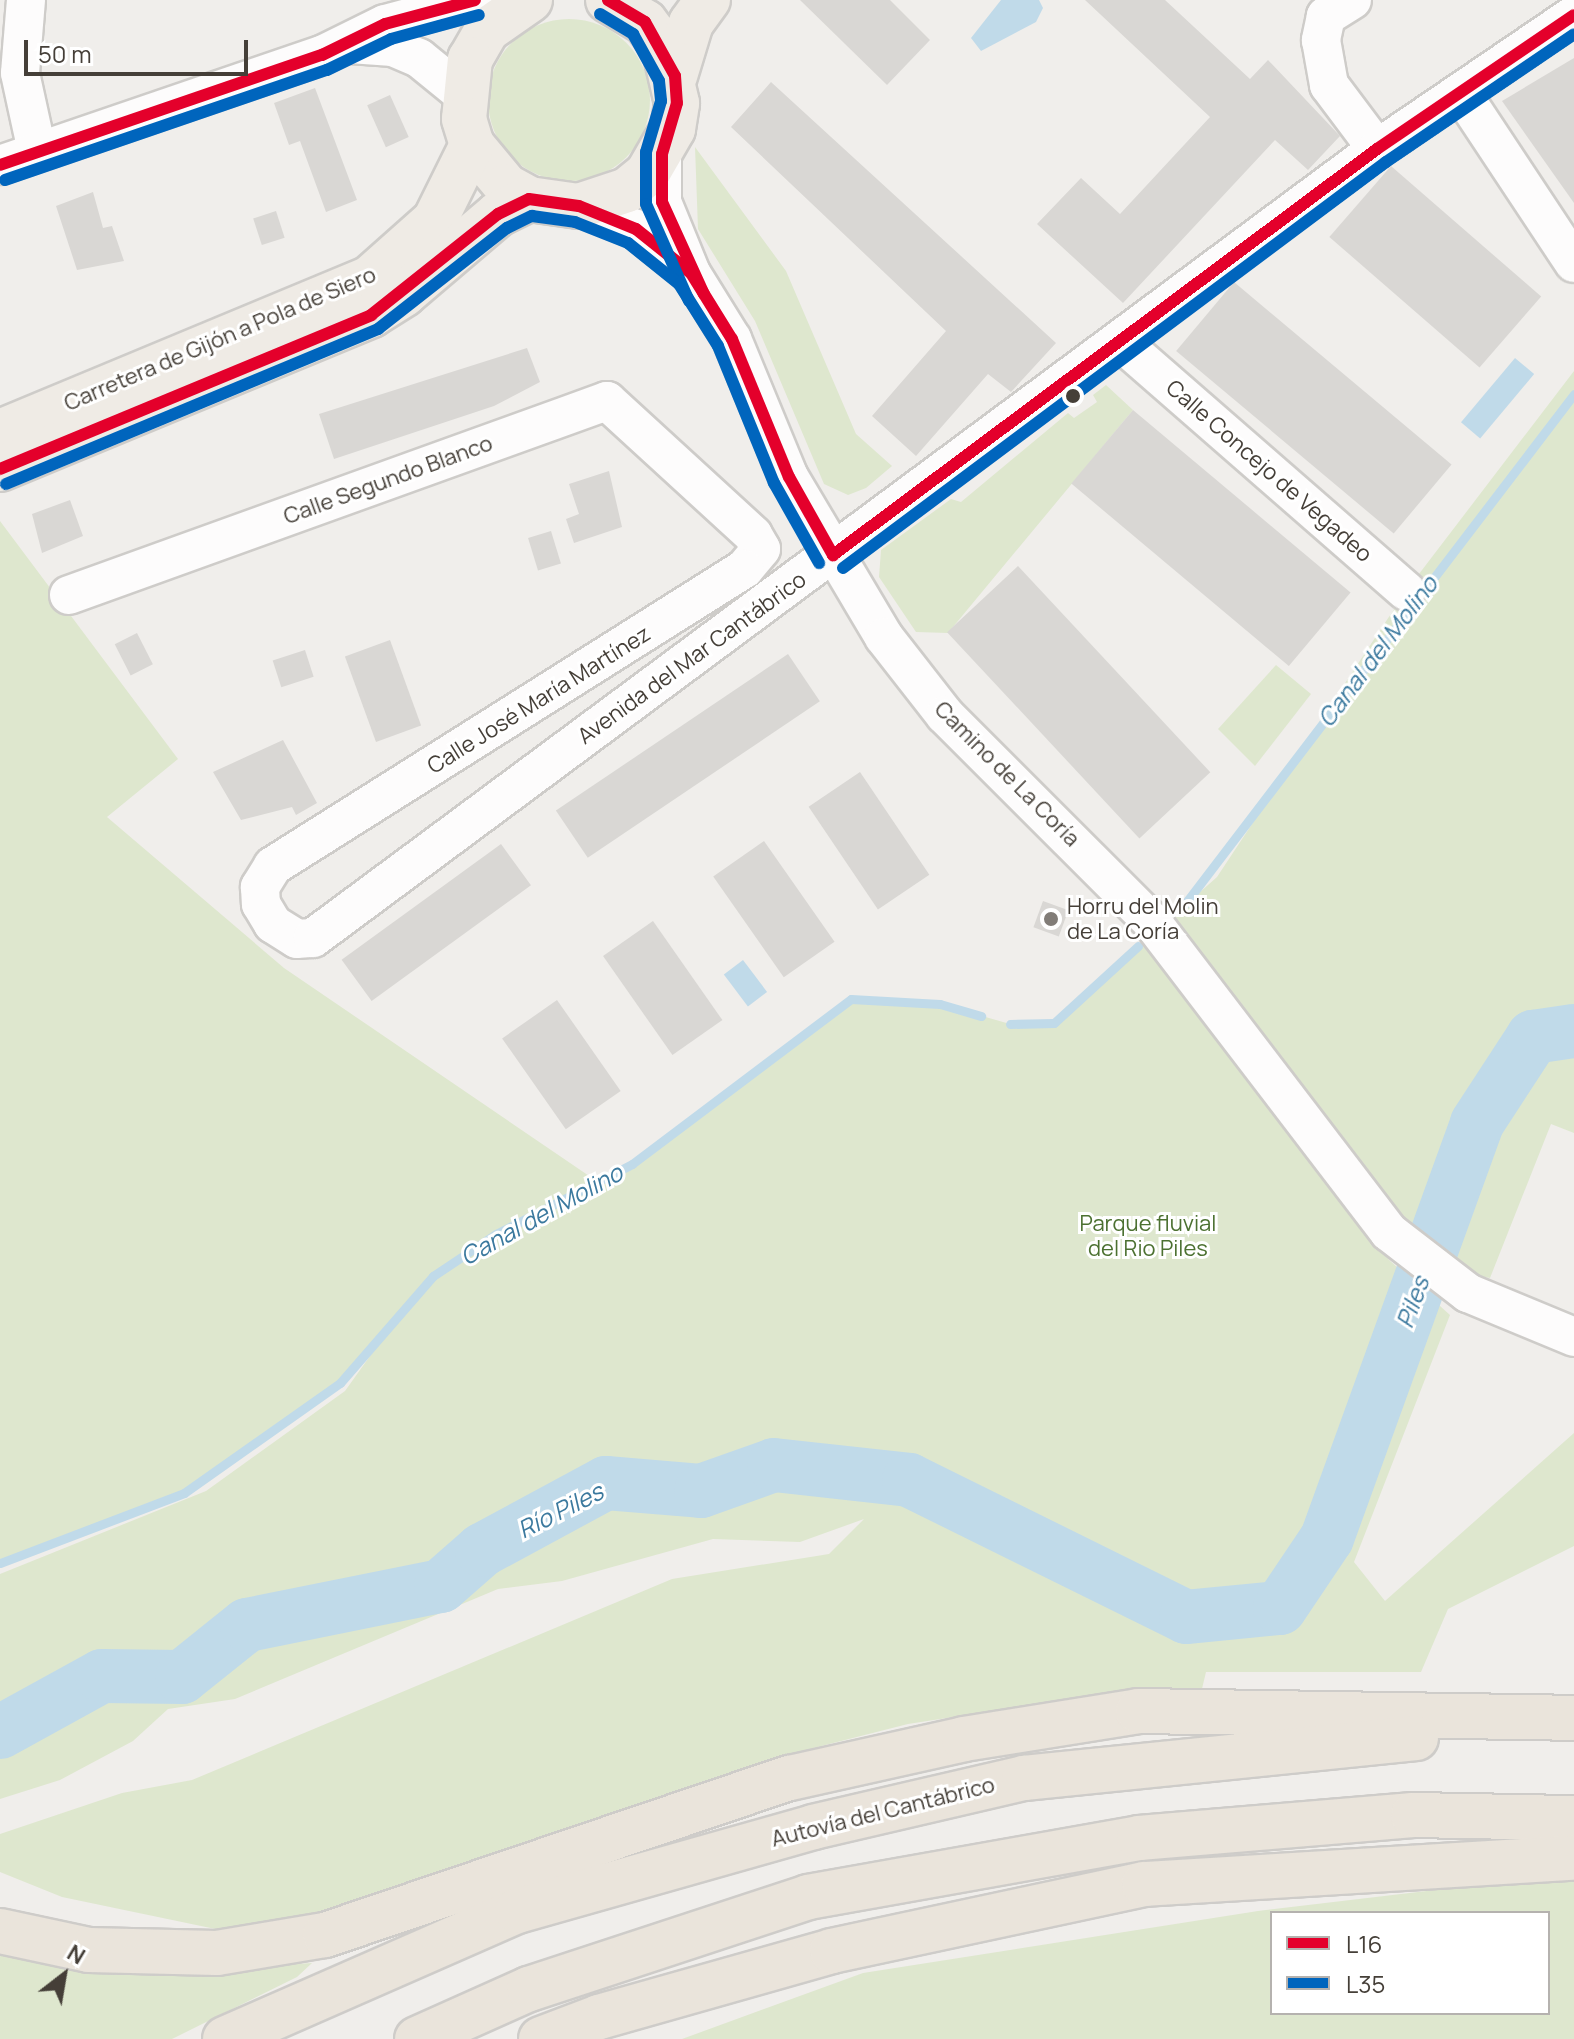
<!DOCTYPE html>
<meta charset="utf-8">
<style>
body{margin:0}
#map{position:relative;width:1574px;height:2039px;overflow:hidden;background:#f0eeeb;font-family:Manrope,sans-serif}
div>[style]{position:absolute}
[style*='--x']{left:calc(var(--x)*1px);top:calc(var(--y)*1px);width:calc(var(--w)*1px);rotate:calc(var(--a)*1deg)}
.green>*{inset:0;background:#dee7ce}
.round{border-radius:50%}
.water>*{inset:0;background:#c0dae9;transform-origin:0 0}
.stream>*{height:9px;margin:-4.5px;padding:0 4.5px;transform-origin:4.5px;border-radius:4.5px;background:#c0dae9}
.river>*{height:54px;margin:-27px;padding:0 27px;transform-origin:27px;border-radius:27px;background:#c0dae9}
.building>*{inset:0;background:#d9d7d4;transform-origin:0 0}
.roads{filter:drop-shadow(2px 0 #ceccc9) drop-shadow(-2px 0 #ceccc9) drop-shadow(0 2px #ceccc9) drop-shadow(0 -2px #ceccc9)}
.minor>*{height:38px;margin:-19px;padding:0 19px;transform-origin:19px;border-radius:19px;background:#fdfcfc}
.major>*{height:44px;margin:-22px;padding:0 22px;transform-origin:22px;border-radius:22px;background:#efebe5}
.highway>*{height:44px;margin:-22px;padding:0 22px;transform-origin:22px;border-radius:22px;background:#eae4db}
.bus-1>*{height:12px;margin:-6px;padding:0 6px;transform-origin:6px;border-radius:6px;background:#e4002b}
.bus-2>*{height:12px;margin:-6px;padding:0 6px;transform-origin:6px;border-radius:6px;background:#0065bd}
.dots>*{width:22px;height:22px;translate:-50% -50%;box-sizing:border-box;border:4px solid #fff;border-radius:50%}
span{translate:-50% -50%;white-space:nowrap;text-align:center;line-height:1.15;-webkit-text-stroke:6px #fff;paint-order:stroke}
.street-label{font-size:22px;color:#453f38}
.poi-label{font-size:22px;color:#453f38}
.left{translate:0 -50%;text-align:left}
.park-label{font-size:22px;color:#4c7131}
.water-label{font-size:24px;color:#3b799e;font-style:italic}
.legend{position:absolute;left:1270px;top:1911px;width:280px;height:104px;box-sizing:border-box;background:#fff;border:2px solid #b5b2af;margin:0;padding:10px 14px;list-style:none;font-size:24px;color:#453f38}
.legend li{display:flex;align-items:center;gap:16px;height:40px}
.legend b{width:40px;border:2px solid #b5b2af}
.north{position:absolute;left:24px;top:1935px;width:80px;height:80px;-webkit-text-stroke:6px #fff;paint-order:stroke;rotate:31deg;font-size:22px;font-weight:700;line-height:32px;text-align:center;color:#453f38}
.north::after{content:'';display:block;margin:auto;width:28px;height:36px;background:#453f38;clip-path:polygon(50% 0,100% 100%,50% 72%,0 100%)}
.scale{position:absolute;left:24px;top:40px;width:224px;height:36px;box-sizing:border-box;border:4px solid #453f38;border-top:0;padding-left:10px;font-size:24px;line-height:28px;white-space:nowrap;color:#453f38;-webkit-text-stroke:6px #fff;paint-order:stroke}
</style>
<div id="map">
<div class="green">
<i class="round" style="left:488px;top:19px;width:162px;height:162px"></i>
<i style="clip-path:polygon(695px 147px,786px 271px,856px 434px,892px 466px,866px 488px,848px 495px,824px 484px,755px 321px,698px 229px)"></i>
<i style="clip-path:polygon(1574px 371px,1574px 1133px,1551px 1124px,1490px 1278px,1388px 1259px,1450px 1315px,1354px 1562px,1385px 1601px,1574px 1433px,1574px 1546px,1448px 1609px,1421px 1672px,1206px 1672px,1201px 1693px,1038px 1704px,908px 1724px,782px 1756px,308px 1917px,225px 1931px,62px 1897px,0 1872px,0 1834px,122px 1793px,192px 1780px,672px 1579px,829px 1554px,864px 1519px,800px 1542px,713px 1539px,562px 1581px,498px 1589px,235px 1699px,168px 1709px,133px 1741px,60px 1780px,0 1799px,0 1574px,206px 1491px,345px 1391px,395px 1321px,340px 1383px,184px 1493px,0 1563px,0 521px,178px 759px,107px 817px,284px 968px,598px 1182px,632px 1164px,851px 999px,940px 1004px,1017px 1026px,1054px 1022px,1217px 877px,1406px 591px)"></i>
<i style="clip-path:polygon(1106px 385px,1133px 410px,948px 633px,916px 632px,879px 577px,881px 550px,951px 499px,961px 502px,1068px 413px,1074px 418px,1097px 402px,1093px 395px)"></i>
<i style="clip-path:polygon(1276px 665px,1311px 694px,1255px 766px,1218px 729px)"></i>
<i style="clip-path:polygon(evenodd,1528px 1879px,1574px 1879px,1574px 2039px,682px 2039px,863px 1973px,1258px 1911px,1528px 1879px,1272px 1913px,1548px 1913px,1548px 2013px,1272px 2013px,1272px 1913px)"></i>
<i style="clip-path:polygon(0 1954px,191px 1971px,312px 1963px,297px 1977px,172px 2039px,0 2039px)"></i>
</div>
<div class="water">
<i style="clip-path:polygon(1001px 0,1039px 0,1043px 8px,1036px 22px,981px 51px,971px 38px)"></i>
<i style="left:1515px;top:358px;width:25px;height:84px;rotate:40deg"></i>
<i style="left:743px;top:960px;width:40px;height:24px;rotate:53deg"></i>
</div>
<div class="stream">
<i style="--x:1181;--y:909;--w:648;--a:-52.65"></i>
<i style="--x:1010;--y:1024;--w:44;--a:-1.3"></i>
<i style="--x:1054;--y:1023;--w:114;--a:-42.5"></i>
<i style="--x:0;--y:1563;--w:197;--a:-20.8"></i>
<i style="--x:184;--y:1493;--w:191;--a:-35.2"></i>
<i style="--x:340;--y:1383;--w:142;--a:-49"></i>
<i style="--x:433;--y:1276;--w:76;--a:-33.7"></i>
<i style="--x:496;--y:1234;--w:153;--a:-27.2"></i>
<i style="--x:632;--y:1164;--w:274;--a:-37"></i>
<i style="--x:851;--y:999;--w:89;--a:3.2"></i>
<i style="--x:940;--y:1004;--w:43;--a:16.3"></i>
</div>
<div class="river">
<i style="--x:0;--y:1732;--w:116;--a:-28.8"></i>
<i style="--x:102;--y:1676;--w:80;--a:0.7"></i>
<i style="--x:182;--y:1677;--w:83;--a:-38.7"></i>
<i style="--x:247;--y:1625;--w:198;--a:-11.4"></i>
<i style="--x:441;--y:1586;--w:55;--a:-41.3"></i>
<i style="--x:482;--y:1550;--w:141;--a:-28.4"></i>
<i style="--x:606;--y:1483;--w:95;--a:4.8"></i>
<i style="--x:701;--y:1491;--w:77;--a:-19.6"></i>
<i style="--x:774;--y:1465;--w:136;--a:6.3"></i>
<i style="--x:909;--y:1480;--w:309;--a:26.3"></i>
<i style="--x:1186;--y:1617;--w:94;--a:-5.5"></i>
<i style="--x:1280;--y:1608;--w:84;--a:-56.1"></i>
<i style="--x:1327;--y:1538;--w:441;--a:-70.1"></i>
<i style="--x:1477;--y:1123;--w:103;--a:-56.9"></i>
<i style="--x:1533;--y:1037;--w:41;--a:-8.3"></i>
</div>
<div class="building">
<i style="clip-path:polygon(800px 0,890px 0,930px 40px,887px 85px)"></i>
<i style="clip-path:polygon(1085px 0,1165px 0,1250px 79px,1268px 60px,1340px 136px,1308px 170px,1275px 140px,1123px 303px,1037px 224px,1081px 178px,1120px 214px,1210px 117px)"></i>
<i style="clip-path:polygon(1574px 58px,1574px 203px,1502px 101px)"></i>
<i style="clip-path:polygon(771px 82px,1056px 343px,1011px 392px,988px 374px,916px 456px,872px 416px,946px 331px,731px 127px)"></i>
<i style="clip-path:polygon(315px 88px,357px 200px,326px 212px,300px 141px,289px 145px,274px 103px)"></i>
<i style="left:390px;top:95px;width:46px;height:25px;rotate:66deg"></i>
<i style="left:1391px;top:166px;width:199px;height:94px;rotate:41deg"></i>
<i style="clip-path:polygon(93px 192px,103px 228px,112px 226px,124px 261px,77px 270px,56px 206px)"></i>
<i style="left:276px;top:211px;width:28px;height:24px;rotate:72deg"></i>
<i style="left:1234px;top:282px;width:284px;height:90px;rotate:40deg"></i>
<i style="clip-path:polygon(527px 348px,540px 382px,494px 406px,334px 459px,319px 414px)"></i>
<i style="left:1133px;top:410px;width:284px;height:96px;rotate:40deg"></i>
<i style="clip-path:polygon(609px 471px,622px 527px,574px 543px,566px 519px,579px 514px,569px 484px)"></i>
<i style="clip-path:polygon(70px 500px,83px 536px,42px 553px,32px 514px)"></i>
<i style="left:551px;top:531px;width:34px;height:24px;rotate:73deg"></i>
<i style="left:1018px;top:566px;width:282px;height:97px;rotate:47deg"></i>
<i style="left:137px;top:633px;width:35px;height:25px;rotate:63deg"></i>
<i style="left:390px;top:640px;width:91px;height:48px;rotate:70deg"></i>
<i style="left:305px;top:650px;width:28px;height:34px;rotate:72deg"></i>
<i style="left:788px;top:654px;width:57px;height:280px;rotate:56deg"></i>
<i style="clip-path:polygon(283px 740px,317px 803px,296px 815px,292px 807px,241px 820px,213px 772px)"></i>
<i style="left:860px;top:772px;width:124px;height:62px;rotate:56deg"></i>
<i style="left:764px;top:841px;width:123px;height:62px;rotate:55deg"></i>
<i style="left:501px;top:844px;width:51px;height:197px;rotate:54deg"></i>
<i style="left:1043px;top:901px;width:27px;height:28px;rotate:20deg"></i>
<i style="left:653px;top:921px;width:121px;height:61px;rotate:55deg"></i>
<i style="left:557px;top:1000px;width:111px;height:67px;rotate:55deg"></i>
</div>
<div class="roads">
<div class="minor">
<i style="--x:26;--y:0;--w:73;--a:94.7"></i>
<i style="--x:20;--y:73;--w:80;--a:77.7"></i>
<i style="--x:1352;--y:0;--w:31;--a:148"></i>
<i style="--x:1326;--y:16;--w:25;--a:102"></i>
<i style="--x:1321;--y:40;--w:46;--a:79.9"></i>
<i style="--x:1329;--y:85;--w:80;--a:53.1"></i>
<i style="--x:350;--y:44;--w:43;--a:4"></i>
<i style="--x:393;--y:47;--w:28;--a:23"></i>
<i style="--x:419;--y:58;--w:55;--a:39.1"></i>
<i style="--x:1470;--y:106;--w:188;--a:56.5"></i>
<i style="--x:662;--y:154;--w:48;--a:90"></i>
<i style="--x:662;--y:202;--w:77;--a:67.8"></i>
<i style="--x:691;--y:273;--w:78;--a:58.2"></i>
<i style="--x:732;--y:339;--w:149;--a:67.6"></i>
<i style="--x:789;--y:477;--w:186;--a:59.3"></i>
<i style="--x:884;--y:637;--w:99;--a:52"></i>
<i style="--x:945;--y:715;--w:293;--a:45"></i>
<i style="--x:1152;--y:922;--w:390;--a:52.6"></i>
<i style="--x:1389;--y:1232;--w:100;--a:37.7"></i>
<i style="--x:1468;--y:1293;--w:115;--a:22.5"></i>
<i style="--x:0;--y:165;--w:340;--a:-18.9"></i>
<i style="--x:322;--y:55;--w:70;--a:-26.2"></i>
<i style="--x:385;--y:24;--w:93;--a:-14.9"></i>
<i style="--x:579;--y:206;--w:61;--a:22"></i>
<i style="--x:636;--y:229;--w:68;--a:38.4"></i>
<i style="--x:1131;--y:351;--w:365;--a:41.1"></i>
<i style="--x:69;--y:595;--w:572;--a:-19.83"></i>
<i style="--x:607;--y:401;--w:198;--a:42.5"></i>
<i style="--x:753;--y:535;--w:16;--a:60"></i>
<i style="--x:761;--y:549;--w:26;--a:130"></i>
<i style="--x:744;--y:569;--w:557;--a:147.77"></i>
<i style="--x:273;--y:866;--w:25;--a:122"></i>
<i style="--x:260;--y:887;--w:17;--a:87"></i>
<i style="--x:261;--y:904;--w:23;--a:59"></i>
<i style="--x:273;--y:924;--w:28;--a:32"></i>
<i style="--x:297;--y:939;--w:16;--a:-4"></i>
<i style="--x:313;--y:938;--w:1325;--a:-36.56"></i>
<i style="--x:1377;--y:149;--w:238;--a:-34.2"></i>
</div>
<div class="major">
<i style="--x:530;--y:0;--w:52;--a:145.1"></i>
<i style="--x:487;--y:30;--w:34;--a:120"></i>
<i style="--x:470;--y:59;--w:60;--a:95.7"></i>
<i style="--x:464;--y:119;--w:27;--a:73"></i>
<i style="--x:472;--y:145;--w:53;--a:50.3"></i>
<i style="--x:506;--y:186;--w:26;--a:29"></i>
<i style="--x:529;--y:199;--w:50;--a:8"></i>
<i style="--x:579;--y:206;--w:51;--a:-18.4"></i>
<i style="--x:627;--y:190;--w:26;--a:-39"></i>
<i style="--x:647;--y:174;--w:52;--a:-60"></i>
<i style="--x:673;--y:129;--w:26;--a:-81"></i>
<i style="--x:677;--y:103;--w:57;--a:-103.1"></i>
<i style="--x:664;--y:47;--w:31;--a:-127"></i>
<i style="--x:645;--y:22;--w:43;--a:-149.3"></i>
<i style="--x:675;--y:76;--w:55;--a:-73.2"></i>
<i style="--x:691;--y:23;--w:29;--a:-54"></i>
<i style="--x:0;--y:432;--w:401;--a:-22.6"></i>
<i style="--x:370;--y:278;--w:87;--a:-41.7"></i>
<i style="--x:435;--y:220;--w:84;--a:-63.7"></i>
<i style="--x:0;--y:469;--w:402;--a:-22.5"></i>
<i style="--x:371;--y:315;--w:39;--a:-32"></i>
<i style="--x:404;--y:294;--w:123;--a:-40.4"></i>
<i style="--x:498;--y:214;--w:34;--a:-26"></i>
</div>
<div class="highway">
<i style="--x:0;--y:1931;--w:91;--a:12.1"></i>
<i style="--x:89;--y:1950;--w:128;--a:1.3"></i>
<i style="--x:217;--y:1953;--w:109;--a:-9.5"></i>
<i style="--x:325;--y:1935;--w:491;--a:-18.7"></i>
<i style="--x:790;--y:1778;--w:178;--a:-12.6"></i>
<i style="--x:964;--y:1739;--w:176;--a:-9.1"></i>
<i style="--x:1138;--y:1711;--w:436;--a:0.9"></i>
<i style="--x:225;--y:2039;--w:319;--a:-23.7"></i>
<i style="--x:517;--y:1911;--w:308;--a:-15.8"></i>
<i style="--x:813;--y:1827;--w:217;--a:-13.1"></i>
<i style="--x:1024;--y:1778;--w:394;--a:-5.8"></i>
<i style="--x:417;--y:2039;--w:123;--a:-24.1"></i>
<i style="--x:529;--y:1989;--w:294;--a:-18.2"></i>
<i style="--x:808;--y:1897;--w:336;--a:-10.1"></i>
<i style="--x:1139;--y:1838;--w:275;--a:-4.8"></i>
<i style="--x:1413;--y:1815;--w:161;--a:1.1"></i>
<i style="--x:541;--y:2039;--w:62;--a:-20.8"></i>
<i style="--x:599;--y:2017;--w:242;--a:-15.8"></i>
<i style="--x:832;--y:1951;--w:319;--a:-12.1"></i>
<i style="--x:1144;--y:1884;--w:431;--a:-3.5"></i>
</div>
</div>
<div class="bus-1">
<i style="--x:608;--y:0;--w:43;--a:30.7"></i>
<i style="--x:645;--y:22;--w:62;--a:60.9"></i>
<i style="--x:675;--y:76;--w:27;--a:86"></i>
<i style="--x:677;--y:103;--w:53;--a:106.4"></i>
<i style="--x:662;--y:154;--w:48;--a:90"></i>
<i style="--x:662;--y:202;--w:101;--a:65.5"></i>
<i style="--x:0;--y:165;--w:340;--a:-18.9"></i>
<i style="--x:322;--y:55;--w:70;--a:-26.2"></i>
<i style="--x:385;--y:24;--w:93;--a:-14.9"></i>
<i style="--x:0;--y:469;--w:402;--a:-22.5"></i>
<i style="--x:371;--y:315;--w:162;--a:-38.5"></i>
<i style="--x:498;--y:214;--w:34;--a:-26"></i>
<i style="--x:529;--y:199;--w:50;--a:8"></i>
<i style="--x:579;--y:206;--w:61;--a:22"></i>
<i style="--x:636;--y:229;--w:70;--a:38.7"></i>
<i style="--x:691;--y:273;--w:78;--a:58.2"></i>
<i style="--x:732;--y:339;--w:149;--a:67.6"></i>
<i style="--x:789;--y:477;--w:90;--a:60.6"></i>
<i style="--x:833;--y:555;--w:679;--a:-36.73"></i>
<i style="--x:1377;--y:149;--w:238;--a:-34.2"></i>
</div>
<div class="bus-2">
<i style="--x:600;--y:14;--w:39;--a:31"></i>
<i style="--x:633;--y:34;--w:54;--a:61"></i>
<i style="--x:659;--y:81;--w:20;--a:84"></i>
<i style="--x:661;--y:101;--w:53;--a:106.4"></i>
<i style="--x:646;--y:152;--w:52;--a:90"></i>
<i style="--x:646;--y:204;--w:106;--a:66.1"></i>
<i style="--x:5;--y:180;--w:340;--a:-18.9"></i>
<i style="--x:327;--y:70;--w:71;--a:-25.8"></i>
<i style="--x:391;--y:39;--w:91;--a:-15.3"></i>
<i style="--x:6;--y:484;--w:403;--a:-22.6"></i>
<i style="--x:378;--y:329;--w:164;--a:-38.1"></i>
<i style="--x:507;--y:228;--w:28;--a:-26"></i>
<i style="--x:532;--y:216;--w:43;--a:7.9"></i>
<i style="--x:575;--y:222;--w:57;--a:21.6"></i>
<i style="--x:628;--y:243;--w:65;--a:38.8"></i>
<i style="--x:679;--y:284;--w:73;--a:57.8"></i>
<i style="--x:718;--y:346;--w:148;--a:67.8"></i>
<i style="--x:774;--y:483;--w:92;--a:60.6"></i>
<i style="--x:843;--y:568;--w:678;--a:-36.79"></i>
<i style="--x:1386;--y:162;--w:227;--a:-34.2"></i>
</div>
<div class="dots">
<i style="left:1073px;top:396px;background:#453f38"></i>
<i style="left:1051px;top:919px;background:#817c77"></i>
</div>
<div class="street-label">
<span style="left:220px;top:339px;rotate:-23deg">Carretera de Gijón a Pola de Siero</span>
<span style="left:1269px;top:471px;rotate:41deg">Calle Concejo de Vegadeo</span>
<span style="left:388px;top:480px;rotate:-20deg">Calle Segundo Blanco</span>
<span style="left:692px;top:658px;rotate:-36deg">Avenida del Mar Cantábrico</span>
<span style="left:539px;top:700px;rotate:-32deg">Calle José María Martínez</span>
<span style="left:1007px;top:774px;rotate:45deg">Camino de La Coría</span>
<span style="left:883px;top:1812px;rotate:-14deg">Autovía del Cantábrico</span>
</div>
<div class="poi-label">
<span class="left" style="left:1067px;top:919px">Horru del Molin<br>de La Coría</span>
</div>
<div class="park-label">
<span style="left:1148px;top:1236px">Parque fluvial<br>del Rio Piles</span>
</div>
<div class="water-label">
<span style="left:1377px;top:651px;rotate:-53deg">Canal del Molino</span>
<span style="left:541px;top:1214px;rotate:-29deg">Canal del Molino</span>
<span style="left:1412px;top:1302px;rotate:-70deg">Piles</span>
<span style="left:560px;top:1510px;rotate:-27deg">Río Piles</span>
</div>
<ul class="legend">
<li><b style="height:10px;background:#e4002b"></b>L16</li>
<li><b style="height:10px;background:#0065bd"></b>L35</li>
</ul>
<div class="north">N</div>
<div class="scale">50 m</div>
</div>
